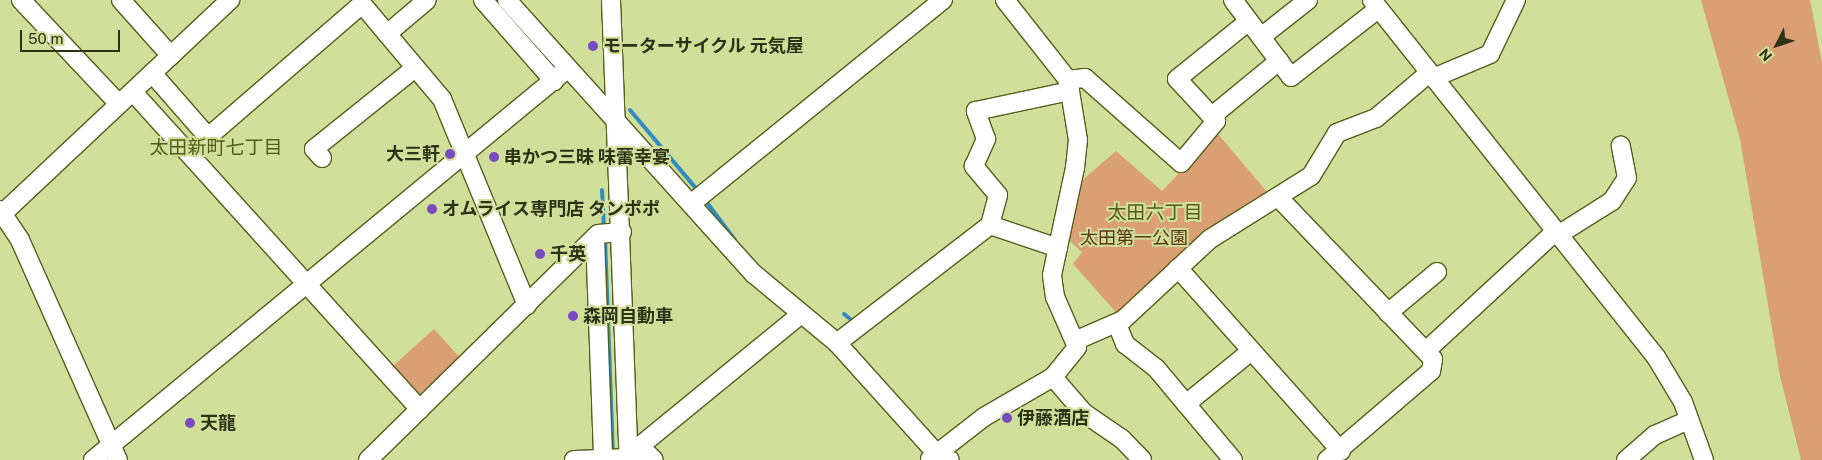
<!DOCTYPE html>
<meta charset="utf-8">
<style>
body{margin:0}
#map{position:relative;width:1822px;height:460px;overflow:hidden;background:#d0df9a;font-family:"Public Sans","Noto Sans JP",sans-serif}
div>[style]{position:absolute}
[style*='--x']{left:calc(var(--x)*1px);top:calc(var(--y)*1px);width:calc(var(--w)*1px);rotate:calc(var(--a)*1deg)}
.green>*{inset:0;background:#daa073;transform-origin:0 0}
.stream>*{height:4px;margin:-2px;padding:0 2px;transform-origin:2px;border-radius:2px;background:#338cc0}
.roads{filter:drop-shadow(1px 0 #545f1c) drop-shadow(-1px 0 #545f1c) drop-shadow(0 1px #545f1c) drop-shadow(0 -1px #545f1c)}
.minor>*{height:18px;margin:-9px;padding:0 9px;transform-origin:9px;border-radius:9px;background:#fff}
.dots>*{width:14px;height:14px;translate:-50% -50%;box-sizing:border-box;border:2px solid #d0df9a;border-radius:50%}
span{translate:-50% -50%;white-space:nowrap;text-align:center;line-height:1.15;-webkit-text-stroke:4px #d0df9a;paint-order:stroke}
.poi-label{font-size:18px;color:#2e3318;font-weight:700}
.left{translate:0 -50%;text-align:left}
.right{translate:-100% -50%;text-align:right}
.park-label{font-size:18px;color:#593516}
.neighbourhood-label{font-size:19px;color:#525d19}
.north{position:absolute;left:1752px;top:20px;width:50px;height:50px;-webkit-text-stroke:4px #d0df9a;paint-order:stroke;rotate:229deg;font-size:14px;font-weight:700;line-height:20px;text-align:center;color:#2e3318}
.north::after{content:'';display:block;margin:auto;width:18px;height:22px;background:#2e3318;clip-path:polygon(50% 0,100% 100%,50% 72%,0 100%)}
.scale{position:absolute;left:20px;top:30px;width:100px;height:22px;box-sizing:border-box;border:2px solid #2e3318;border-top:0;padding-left:6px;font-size:15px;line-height:18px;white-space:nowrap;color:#2e3318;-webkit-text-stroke:4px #d0df9a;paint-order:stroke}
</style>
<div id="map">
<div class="green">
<i style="clip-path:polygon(1701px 0,1810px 0,1822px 63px,1822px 460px,1801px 460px,1780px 376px,1740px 139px)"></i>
<i style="clip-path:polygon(1217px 133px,1274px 200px,1210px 239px,1123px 320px,1073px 264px,1082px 252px,1061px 233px,1072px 189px,1116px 151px,1162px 191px)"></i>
<i style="left:434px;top:329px;width:39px;height:59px;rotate:48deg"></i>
</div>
<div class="stream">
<i style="--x:630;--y:110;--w:107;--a:49.9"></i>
<i style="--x:602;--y:190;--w:38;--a:87"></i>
<i style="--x:705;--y:200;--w:50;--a:53.1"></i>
<i style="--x:605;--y:238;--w:215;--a:87.9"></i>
<i style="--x:844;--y:314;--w:14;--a:39"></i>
</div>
<div class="roads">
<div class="minor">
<i style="--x:21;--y:0;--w:143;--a:46.7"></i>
<i style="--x:121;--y:0;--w:75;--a:48.2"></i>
<i style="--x:483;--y:0;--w:108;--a:48.8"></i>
<i style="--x:507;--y:0;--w:369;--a:48"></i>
<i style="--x:754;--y:274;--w:108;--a:39.7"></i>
<i style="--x:837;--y:343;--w:149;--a:48"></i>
<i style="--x:937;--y:454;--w:14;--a:25"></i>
<i style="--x:611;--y:0;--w:460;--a:87.8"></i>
<i style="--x:1233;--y:0;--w:96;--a:53"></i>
<i style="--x:1291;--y:77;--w:110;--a:-38"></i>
<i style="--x:1372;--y:0;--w:456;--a:51.5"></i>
<i style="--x:1656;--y:357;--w:52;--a:59"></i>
<i style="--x:1683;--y:402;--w:62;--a:70.1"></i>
<i style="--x:387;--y:34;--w:52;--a:-40.4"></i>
<i style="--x:1261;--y:37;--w:60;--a:-38.2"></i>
<i style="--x:152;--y:73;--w:85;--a:48.8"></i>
<i style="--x:208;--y:137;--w:203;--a:-40.8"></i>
<i style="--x:362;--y:4;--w:124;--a:49.9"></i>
<i style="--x:442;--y:99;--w:223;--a:67.6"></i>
<i style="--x:1433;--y:78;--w:62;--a:-22.8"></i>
<i style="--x:1490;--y:54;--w:60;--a:-64.3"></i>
<i style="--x:1068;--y:80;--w:17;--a:-7"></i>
<i style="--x:1085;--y:78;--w:128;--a:41.5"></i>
<i style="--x:1181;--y:163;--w:55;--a:-50.2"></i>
<i style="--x:1216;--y:121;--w:57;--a:-132.9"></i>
<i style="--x:1177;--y:79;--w:92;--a:-38.9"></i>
<i style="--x:133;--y:92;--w:428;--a:47.9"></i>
<i style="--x:1212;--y:116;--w:87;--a:-39.4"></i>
<i style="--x:322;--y:158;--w:12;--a:-132"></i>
<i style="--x:314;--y:149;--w:129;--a:-38.7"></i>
<i style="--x:1279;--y:198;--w:223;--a:46.3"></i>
<i style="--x:1433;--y:359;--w:12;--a:99"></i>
<i style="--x:1431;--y:371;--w:137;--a:139.4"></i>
<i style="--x:692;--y:203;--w:323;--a:-39"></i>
<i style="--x:0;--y:210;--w:36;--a:56"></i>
<i style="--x:20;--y:240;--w:241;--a:66"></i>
<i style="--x:0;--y:216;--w:316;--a:-43.2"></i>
<i style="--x:990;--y:225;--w:72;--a:18.7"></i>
<i style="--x:1558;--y:235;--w:64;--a:-32.2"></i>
<i style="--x:1612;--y:201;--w:27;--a:-57"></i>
<i style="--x:1627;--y:178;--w:33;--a:-101"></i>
<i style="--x:595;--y:237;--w:223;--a:87.9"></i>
<i style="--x:1178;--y:268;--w:245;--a:48.3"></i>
<i style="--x:1388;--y:313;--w:64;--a:-39.9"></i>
<i style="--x:1117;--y:324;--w:22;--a:68"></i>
<i style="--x:1125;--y:344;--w:39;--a:38"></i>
<i style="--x:1156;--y:368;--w:120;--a:50.1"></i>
<i style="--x:1077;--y:340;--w:50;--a:-23.5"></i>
<i style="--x:1123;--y:320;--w:119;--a:-43"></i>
<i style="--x:1210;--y:239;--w:119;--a:-32"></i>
<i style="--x:1311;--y:176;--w:50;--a:-58.8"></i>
<i style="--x:1337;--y:133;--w:42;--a:-21"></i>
<i style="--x:1376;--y:118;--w:70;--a:-40.3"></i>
<i style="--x:837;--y:343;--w:193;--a:-37.6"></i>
<i style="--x:990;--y:225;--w:31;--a:-75"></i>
<i style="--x:998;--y:195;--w:38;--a:-130"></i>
<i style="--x:974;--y:166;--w:30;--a:-66"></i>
<i style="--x:986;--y:139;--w:30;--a:-110"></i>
<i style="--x:976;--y:111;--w:96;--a:-12"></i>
<i style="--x:1428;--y:349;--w:173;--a:-42.7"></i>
<i style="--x:1053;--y:377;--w:48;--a:49.3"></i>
<i style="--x:1084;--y:413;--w:46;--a:34.4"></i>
<i style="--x:1122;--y:439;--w:29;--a:46"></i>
<i style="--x:1186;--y:404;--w:84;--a:-39.2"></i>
<i style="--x:630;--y:450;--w:18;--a:13"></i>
<i style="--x:648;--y:454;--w:8;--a:45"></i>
<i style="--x:635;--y:450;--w:213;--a:-39.3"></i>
<i style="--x:930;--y:459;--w:68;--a:-37.9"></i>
<i style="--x:984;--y:417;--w:80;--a:-30.1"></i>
<i style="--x:1053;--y:377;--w:38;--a:-51"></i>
<i style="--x:1077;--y:347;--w:55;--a:-113.7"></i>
<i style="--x:1055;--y:297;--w:22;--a:-98"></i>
<i style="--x:1052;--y:275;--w:109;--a:-77.9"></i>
<i style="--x:1075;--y:168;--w:28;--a:-84"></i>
<i style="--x:1078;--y:140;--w:50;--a:-99.3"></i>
<i style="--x:1070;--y:91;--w:11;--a:-100"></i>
<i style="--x:1068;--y:80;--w:102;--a:-128.2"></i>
<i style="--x:93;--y:460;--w:614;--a:-39.52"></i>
<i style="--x:368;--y:460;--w:322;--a:-44.5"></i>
<i style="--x:598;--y:234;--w:24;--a:-5"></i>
<i style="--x:574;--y:460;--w:55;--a:-2.1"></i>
<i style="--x:1626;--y:460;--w:38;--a:-41"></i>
<i style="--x:1655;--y:435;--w:36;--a:-24"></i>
</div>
</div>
<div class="dots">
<i style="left:593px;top:46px;background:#794ac2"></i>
<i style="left:450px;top:154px;background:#794ac2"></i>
<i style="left:494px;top:157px;background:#794ac2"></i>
<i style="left:432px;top:209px;background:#794ac2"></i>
<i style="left:540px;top:254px;background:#794ac2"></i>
<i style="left:573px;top:316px;background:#794ac2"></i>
<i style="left:1007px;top:418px;background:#794ac2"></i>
<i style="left:190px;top:423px;background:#794ac2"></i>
</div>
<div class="poi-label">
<span class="left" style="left:603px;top:46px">モーターサイクル 元気屋</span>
<span class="right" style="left:440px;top:154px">大三軒</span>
<span class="left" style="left:504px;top:157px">串かつ三昧 味蕾幸宴</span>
<span class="left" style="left:442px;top:209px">オムライス専門店 タンポポ</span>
<span class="left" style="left:550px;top:254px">千英</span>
<span class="left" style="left:583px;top:316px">森岡自動車</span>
<span class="left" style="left:1017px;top:418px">伊藤酒店</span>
<span class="left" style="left:200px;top:423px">天龍</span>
</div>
<div class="park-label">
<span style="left:1134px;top:238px">太田第一公園</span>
</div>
<div class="neighbourhood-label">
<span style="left:216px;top:148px">太田新町七丁目</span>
<span style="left:1155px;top:213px">太田六丁目</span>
</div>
<div class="north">N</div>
<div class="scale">50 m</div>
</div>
